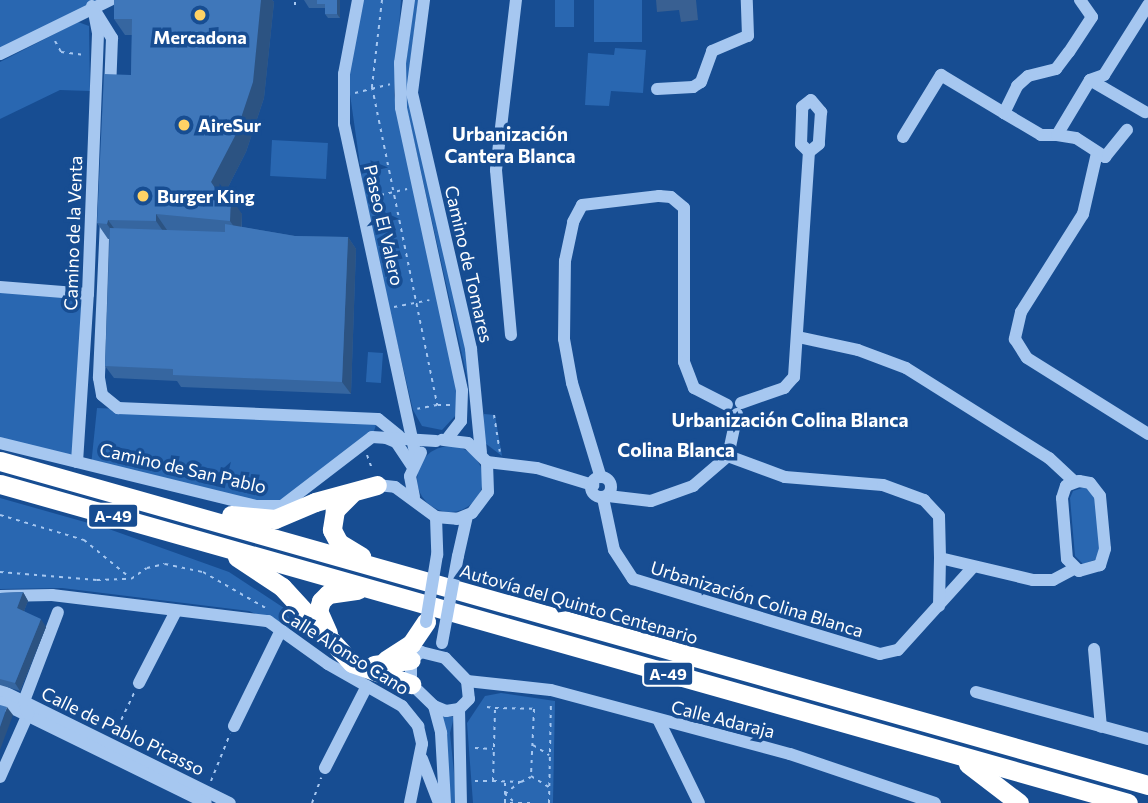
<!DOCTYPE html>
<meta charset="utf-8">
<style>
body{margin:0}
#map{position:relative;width:1148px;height:803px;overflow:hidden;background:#174d92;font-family:Commissioner,sans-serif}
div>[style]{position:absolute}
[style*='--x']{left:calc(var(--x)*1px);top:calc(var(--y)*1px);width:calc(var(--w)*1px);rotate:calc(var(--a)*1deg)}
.green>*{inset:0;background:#2967b1;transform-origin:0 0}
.round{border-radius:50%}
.water>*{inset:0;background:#396092}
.path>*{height:2px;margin-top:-1px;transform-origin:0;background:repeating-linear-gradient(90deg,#a6c7f0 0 3.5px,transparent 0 8.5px)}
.minor>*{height:12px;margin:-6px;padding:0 6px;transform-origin:6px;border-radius:6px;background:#a6c7f0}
.minor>.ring{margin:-6px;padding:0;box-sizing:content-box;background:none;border:12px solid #a6c7f0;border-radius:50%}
.highway>*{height:19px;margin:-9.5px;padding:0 9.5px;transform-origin:9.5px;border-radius:9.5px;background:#fff}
.minor-bridge>*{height:12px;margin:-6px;padding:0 6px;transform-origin:6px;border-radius:6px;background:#a6c7f0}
.wall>*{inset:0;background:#3666a0}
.shaded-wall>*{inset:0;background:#2c5382}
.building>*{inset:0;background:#3f77ba}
.dots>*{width:19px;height:19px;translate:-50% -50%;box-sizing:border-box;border:4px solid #174d92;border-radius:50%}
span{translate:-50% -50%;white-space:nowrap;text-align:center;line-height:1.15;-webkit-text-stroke:7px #174d92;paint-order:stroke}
.shield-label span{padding:2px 5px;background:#174d92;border:2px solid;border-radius:5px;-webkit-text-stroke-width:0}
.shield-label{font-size:16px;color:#fff;font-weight:700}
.poi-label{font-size:18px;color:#fff;font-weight:700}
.left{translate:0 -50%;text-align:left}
.street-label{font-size:18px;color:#fff}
.neighbourhood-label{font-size:19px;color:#fff;font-weight:700}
</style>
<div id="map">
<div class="green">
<i style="clip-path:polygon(0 0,109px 0,0 54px)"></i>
<i style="clip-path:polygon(363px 0,401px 0,394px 95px,458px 396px,456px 415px,442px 430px,422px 426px,413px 410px,367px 214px,347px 73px)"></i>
<i style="clip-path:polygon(414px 0,418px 0,408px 81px,463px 331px,472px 399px,406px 105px,404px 79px)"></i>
<i style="left:555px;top:0;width:19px;height:27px"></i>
<i style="left:594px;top:0;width:48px;height:42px"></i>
<i style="clip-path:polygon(78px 22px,89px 26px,90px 91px,60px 90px,0 119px,0 62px)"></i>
<i style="clip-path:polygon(615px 48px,646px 50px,643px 93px,611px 91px,609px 106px,585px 105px,588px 53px,614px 55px)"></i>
<i style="left:272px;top:140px;width:56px;height:36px;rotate:3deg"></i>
<i style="clip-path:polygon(0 287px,88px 294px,77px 462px,0 443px)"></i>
<i style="left:368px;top:352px;width:15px;height:30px;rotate:4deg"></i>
<i style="clip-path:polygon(97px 408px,378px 419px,372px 437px,282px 506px,91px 466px)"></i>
<i style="clip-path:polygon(484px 414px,495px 415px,502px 456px,481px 440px)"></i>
<i class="round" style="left:417px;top:446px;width:66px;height:66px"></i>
<i style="clip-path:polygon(1085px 487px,1096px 497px,1100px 553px,1097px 559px,1083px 564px,1075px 556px,1070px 498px,1073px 491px)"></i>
<i style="clip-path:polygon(0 498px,106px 528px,229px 572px,284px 608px,296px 631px,249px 611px,62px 588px,0 589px)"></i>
<i style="clip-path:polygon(501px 693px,555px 701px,553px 803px,473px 803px,467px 723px,485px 696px)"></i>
<i style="clip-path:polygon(442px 717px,454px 717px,450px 733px,457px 803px,451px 803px)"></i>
</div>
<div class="water">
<i style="clip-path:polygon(656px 0,696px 0,698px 20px,681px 22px,679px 10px,657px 12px)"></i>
</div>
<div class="path">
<i style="--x:382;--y:0;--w:88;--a:96.6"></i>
<i style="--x:372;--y:87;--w:325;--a:78.4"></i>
<i style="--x:437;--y:405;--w:20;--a:169"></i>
<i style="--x:295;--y:5;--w:5;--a:-90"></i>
<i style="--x:55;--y:41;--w:13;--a:61"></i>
<i style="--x:61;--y:52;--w:24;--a:7"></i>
<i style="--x:355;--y:93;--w:36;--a:-14"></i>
<i style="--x:372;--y:197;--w:36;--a:-13"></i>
<i style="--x:394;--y:307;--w:36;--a:-11"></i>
<i style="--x:438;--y:405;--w:12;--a:0"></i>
<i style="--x:494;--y:415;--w:37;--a:81"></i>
<i style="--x:367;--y:455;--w:15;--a:70"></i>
<i style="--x:0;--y:515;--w:88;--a:16.6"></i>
<i style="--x:84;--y:540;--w:58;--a:39.4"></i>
<i style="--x:0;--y:572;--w:97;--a:4.7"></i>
<i style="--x:97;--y:580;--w:34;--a:-2"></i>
<i style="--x:131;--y:579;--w:19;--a:-35"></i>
<i style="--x:147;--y:568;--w:18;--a:-13"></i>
<i style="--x:165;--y:564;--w:39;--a:12"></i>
<i style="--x:203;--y:572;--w:76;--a:29.9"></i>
<i style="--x:487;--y:707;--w:7;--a:8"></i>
<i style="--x:114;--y:735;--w:47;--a:-64.5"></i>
<i style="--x:533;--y:745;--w:19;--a:32"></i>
<i style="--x:475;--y:748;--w:18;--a:3"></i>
<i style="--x:211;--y:781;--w:51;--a:-68"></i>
<i style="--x:475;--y:781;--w:18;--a:0"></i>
<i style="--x:493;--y:781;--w:73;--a:-88.4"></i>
<i style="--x:495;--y:708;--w:39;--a:1"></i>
<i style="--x:534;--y:709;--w:67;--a:92.6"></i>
<i style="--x:531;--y:776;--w:22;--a:32"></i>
<i style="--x:493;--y:781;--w:28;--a:2"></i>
<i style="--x:521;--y:782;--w:11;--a:-27"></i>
<i style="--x:513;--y:801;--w:11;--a:-139"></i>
<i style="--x:505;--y:794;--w:19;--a:-39"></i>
<i style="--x:312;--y:803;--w:27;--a:-70"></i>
<i style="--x:505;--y:803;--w:20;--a:-90"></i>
<i style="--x:510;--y:803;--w:20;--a:0"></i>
<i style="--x:549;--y:803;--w:101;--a:-88.9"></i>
</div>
<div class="minor">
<i style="--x:358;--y:0;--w:75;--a:100.7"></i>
<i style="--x:344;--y:74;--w:50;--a:90"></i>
<i style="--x:344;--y:124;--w:341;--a:77.8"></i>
<i style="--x:409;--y:0;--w:64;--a:98.1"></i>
<i style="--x:400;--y:63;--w:45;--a:88.7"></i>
<i style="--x:401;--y:108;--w:289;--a:77.8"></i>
<i style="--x:462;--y:391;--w:30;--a:92"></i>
<i style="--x:461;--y:421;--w:23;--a:128"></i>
<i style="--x:424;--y:0;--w:94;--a:97.4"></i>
<i style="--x:412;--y:93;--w:263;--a:77"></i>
<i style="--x:471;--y:349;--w:104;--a:84.5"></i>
<i style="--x:92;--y:6;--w:38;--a:58"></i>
<i style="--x:112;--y:38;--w:53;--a:92.2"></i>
<i style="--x:0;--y:54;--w:123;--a:-26.1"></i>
<i style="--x:1090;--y:80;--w:15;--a:-20"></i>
<i style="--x:1104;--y:75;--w:83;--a:-57.8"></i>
<i style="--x:657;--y:89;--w:36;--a:-3"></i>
<i style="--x:693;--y:87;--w:9;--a:-32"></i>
<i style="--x:701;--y:82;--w:33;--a:-70"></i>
<i style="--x:712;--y:51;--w:39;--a:-23"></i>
<i style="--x:748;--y:36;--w:36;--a:-92"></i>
<i style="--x:1004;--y:113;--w:43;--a:30.7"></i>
<i style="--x:1041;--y:135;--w:16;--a:0"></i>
<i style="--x:1057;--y:135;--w:64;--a:-59"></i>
<i style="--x:1090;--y:80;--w:64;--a:30.2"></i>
<i style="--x:1057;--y:135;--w:19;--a:9"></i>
<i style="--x:1076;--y:138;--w:35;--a:33"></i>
<i style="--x:1105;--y:157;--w:35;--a:-51"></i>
<i style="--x:903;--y:137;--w:73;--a:-58.5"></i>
<i style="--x:941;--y:75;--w:74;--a:31.1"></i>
<i style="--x:1004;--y:113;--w:30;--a:-64"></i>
<i style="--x:1017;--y:86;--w:15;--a:-42"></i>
<i style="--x:1028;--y:76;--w:29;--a:-14"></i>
<i style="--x:1056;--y:69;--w:21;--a:-53"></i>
<i style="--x:1069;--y:52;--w:42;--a:-56.7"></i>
<i style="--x:1092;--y:17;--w:21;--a:-125"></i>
<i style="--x:1097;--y:153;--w:63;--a:102.9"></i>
<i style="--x:1083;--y:214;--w:116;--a:122.3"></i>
<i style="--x:1021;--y:312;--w:28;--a:103"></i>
<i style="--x:1015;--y:339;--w:22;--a:58"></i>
<i style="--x:1027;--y:358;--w:143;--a:32.1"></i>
<i style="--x:106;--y:221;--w:157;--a:92.6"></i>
<i style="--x:99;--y:378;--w:17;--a:80"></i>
<i style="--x:102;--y:395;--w:21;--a:39"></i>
<i style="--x:118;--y:408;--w:260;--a:2.4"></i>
<i style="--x:378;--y:419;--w:27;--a:39"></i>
<i style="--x:0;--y:287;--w:88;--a:4.5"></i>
<i style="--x:511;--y:335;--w:166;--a:-95.2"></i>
<i style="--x:496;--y:170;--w:171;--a:-83.3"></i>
<i style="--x:798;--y:337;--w:61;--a:12.2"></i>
<i style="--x:858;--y:350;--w:51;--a:20.6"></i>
<i style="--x:906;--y:368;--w:169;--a:32.2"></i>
<i style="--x:1049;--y:458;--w:34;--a:43"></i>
<i style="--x:741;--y:403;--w:46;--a:-19.2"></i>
<i style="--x:784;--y:388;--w:15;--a:-48"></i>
<i style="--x:794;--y:377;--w:225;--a:-86.2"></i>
<i style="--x:809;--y:152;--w:11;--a:-135"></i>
<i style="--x:801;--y:144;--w:37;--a:-88"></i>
<i style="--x:802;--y:107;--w:11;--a:-38"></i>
<i style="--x:811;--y:100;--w:16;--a:50"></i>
<i style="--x:821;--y:112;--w:32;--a:94"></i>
<i style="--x:819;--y:144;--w:13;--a:141"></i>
<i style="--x:386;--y:438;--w:11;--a:22"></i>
<i style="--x:396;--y:442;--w:29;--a:56"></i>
<i style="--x:0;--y:443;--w:264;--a:13.8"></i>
<i style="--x:256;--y:506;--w:26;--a:0"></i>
<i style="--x:282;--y:506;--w:113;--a:-37.5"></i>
<i style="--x:372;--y:437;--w:64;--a:3.6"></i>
<i style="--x:728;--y:456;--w:61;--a:20.2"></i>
<i style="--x:785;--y:477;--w:98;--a:4.7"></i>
<i style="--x:883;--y:485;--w:44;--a:20.1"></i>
<i style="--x:924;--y:500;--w:22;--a:47"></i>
<i style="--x:939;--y:516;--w:42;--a:88.6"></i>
<i style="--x:940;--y:558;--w:96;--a:13.3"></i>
<i style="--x:1033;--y:580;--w:20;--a:0"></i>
<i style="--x:1053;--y:580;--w:24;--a:-28"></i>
<i style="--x:77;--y:462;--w:168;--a:-86.3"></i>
<i style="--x:88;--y:294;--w:261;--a:-87.8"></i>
<i style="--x:98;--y:33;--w:20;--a:-101"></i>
<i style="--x:487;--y:462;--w:50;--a:6.8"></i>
<i style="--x:537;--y:468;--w:59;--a:16.9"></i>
<i style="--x:600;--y:475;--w:96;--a:-106.9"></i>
<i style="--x:572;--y:383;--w:45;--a:-100.3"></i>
<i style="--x:564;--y:339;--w:78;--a:-89.3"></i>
<i style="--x:565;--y:261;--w:40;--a:-78"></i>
<i style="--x:573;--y:222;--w:19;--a:-62"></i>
<i style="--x:582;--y:205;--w:78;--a:-6.7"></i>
<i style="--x:659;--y:196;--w:12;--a:5"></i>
<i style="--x:671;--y:197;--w:17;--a:40"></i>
<i style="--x:684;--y:208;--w:154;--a:90"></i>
<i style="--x:684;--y:362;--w:28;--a:69"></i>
<i style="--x:694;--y:388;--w:37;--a:27"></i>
<i class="ring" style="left:591px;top:477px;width:8px;height:8px"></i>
<i style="--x:1079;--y:481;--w:11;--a:10"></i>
<i style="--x:1090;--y:483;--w:16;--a:52"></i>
<i style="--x:1100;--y:496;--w:53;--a:84.6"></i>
<i style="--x:1105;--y:549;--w:17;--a:107"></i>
<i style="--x:1100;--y:565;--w:22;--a:164"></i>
<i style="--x:1079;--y:571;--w:17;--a:-135"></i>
<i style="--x:1067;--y:559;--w:61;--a:-94.7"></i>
<i style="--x:1062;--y:498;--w:13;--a:-72"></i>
<i style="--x:1066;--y:486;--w:14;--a:-21"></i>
<i style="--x:377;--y:485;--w:18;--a:6"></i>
<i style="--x:395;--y:487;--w:51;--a:36.2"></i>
<i style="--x:436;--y:517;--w:21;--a:5"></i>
<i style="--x:457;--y:519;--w:16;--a:-22"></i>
<i style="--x:472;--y:513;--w:26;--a:-53"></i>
<i style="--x:488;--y:492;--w:30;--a:-92"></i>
<i style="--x:487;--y:462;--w:27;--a:-135"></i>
<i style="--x:468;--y:443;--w:26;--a:-173"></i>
<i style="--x:608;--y:496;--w:43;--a:6.6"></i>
<i style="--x:651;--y:501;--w:45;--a:-19.7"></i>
<i style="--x:693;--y:486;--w:46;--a:-40.6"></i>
<i style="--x:728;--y:456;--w:43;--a:-77.9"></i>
<i style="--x:414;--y:497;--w:21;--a:-101"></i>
<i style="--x:410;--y:476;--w:26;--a:-65"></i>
<i style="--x:603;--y:498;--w:53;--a:78.1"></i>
<i style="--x:614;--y:550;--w:35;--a:57"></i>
<i style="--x:633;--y:579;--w:258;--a:16.9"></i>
<i style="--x:880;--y:654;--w:18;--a:-13"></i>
<i style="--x:898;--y:650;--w:112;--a:-47.9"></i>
<i style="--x:436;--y:517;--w:38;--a:88"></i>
<i style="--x:458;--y:556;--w:41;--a:-77.3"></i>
<i style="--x:0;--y:596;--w:52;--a:-1.1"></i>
<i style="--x:52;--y:595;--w:218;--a:6.9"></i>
<i style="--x:268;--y:621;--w:74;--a:35.6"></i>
<i style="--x:328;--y:664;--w:85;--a:29.6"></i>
<i style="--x:402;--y:706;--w:26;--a:51"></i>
<i style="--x:418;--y:726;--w:18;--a:77"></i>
<i style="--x:422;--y:744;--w:60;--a:101.5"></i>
<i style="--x:939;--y:606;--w:48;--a:-88.8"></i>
<i style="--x:1094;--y:649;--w:78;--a:84.9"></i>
<i style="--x:421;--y:652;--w:25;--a:14"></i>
<i style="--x:445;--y:658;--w:32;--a:46"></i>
<i style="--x:467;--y:681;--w:18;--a:84"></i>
<i style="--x:469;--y:699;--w:14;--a:135"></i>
<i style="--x:459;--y:709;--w:13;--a:171"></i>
<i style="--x:446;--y:711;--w:13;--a:-157"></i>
<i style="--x:434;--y:706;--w:32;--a:-136"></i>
<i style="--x:411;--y:684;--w:24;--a:-90"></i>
<i style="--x:411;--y:660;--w:13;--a:-39"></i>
<i style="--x:467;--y:681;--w:84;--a:6.1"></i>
<i style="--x:551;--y:690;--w:247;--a:15"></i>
<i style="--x:790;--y:754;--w:153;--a:18.7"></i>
<i style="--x:139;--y:683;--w:81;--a:-62.8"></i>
<i style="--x:0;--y:690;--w:256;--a:26.2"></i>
<i style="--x:976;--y:692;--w:178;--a:15.3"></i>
<i style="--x:0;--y:702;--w:229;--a:26.1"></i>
<i style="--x:434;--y:706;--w:28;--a:75"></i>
<i style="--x:441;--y:733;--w:70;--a:86.7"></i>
<i style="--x:459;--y:709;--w:94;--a:88.8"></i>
<i style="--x:659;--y:721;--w:91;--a:64"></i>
<i style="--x:234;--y:726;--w:107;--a:-63.9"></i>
<i style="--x:422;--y:759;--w:47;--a:68.9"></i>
<i style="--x:325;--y:768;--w:92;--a:-62.9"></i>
<i style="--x:0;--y:777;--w:69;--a:-66"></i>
<i style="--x:28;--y:714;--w:14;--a:-107"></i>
<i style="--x:24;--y:701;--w:95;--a:-69.1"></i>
</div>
<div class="highway">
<i style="--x:0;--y:461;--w:1193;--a:15.76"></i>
<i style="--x:0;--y:484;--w:1172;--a:15.79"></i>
<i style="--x:351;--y:494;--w:23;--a:135"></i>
<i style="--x:335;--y:510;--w:20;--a:99"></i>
<i style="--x:332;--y:530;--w:15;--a:62"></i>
<i style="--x:339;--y:543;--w:26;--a:31"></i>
<i style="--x:231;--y:515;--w:44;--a:5.2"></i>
<i style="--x:275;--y:519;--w:43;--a:-23"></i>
<i style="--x:315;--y:502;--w:64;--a:-15.3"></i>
<i style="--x:237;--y:557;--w:54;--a:33.7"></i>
<i style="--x:282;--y:587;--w:103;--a:47.4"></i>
<i style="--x:352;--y:663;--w:63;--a:19.6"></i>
<i style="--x:328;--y:633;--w:24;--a:-114"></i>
<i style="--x:318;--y:611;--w:10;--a:-73"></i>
<i style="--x:321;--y:601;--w:10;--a:-45"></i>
<i style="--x:328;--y:594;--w:30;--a:-8"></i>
<i style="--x:386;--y:660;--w:30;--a:-33"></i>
<i style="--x:411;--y:644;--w:27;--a:-56"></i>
<i style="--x:374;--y:665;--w:37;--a:-8"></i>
<i style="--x:968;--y:764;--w:64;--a:37.4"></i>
</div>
<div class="minor-bridge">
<i style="--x:426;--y:622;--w:68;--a:-80.7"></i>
<i style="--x:442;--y:643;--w:88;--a:-79.6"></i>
</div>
<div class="wall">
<i style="clip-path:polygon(114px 0,272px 0,274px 2px,264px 98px,246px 152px,223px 197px,225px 201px,242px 214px,242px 227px,295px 236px,348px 237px,356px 249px,351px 394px,181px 387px,177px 381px,114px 378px,105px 366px,109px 239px,108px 239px,97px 223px,131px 75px,132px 35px,125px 35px,114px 19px)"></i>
<i style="clip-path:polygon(304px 0,340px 0,340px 18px,328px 18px,325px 14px,325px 8px,309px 8px)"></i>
<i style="clip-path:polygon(23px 592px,28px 601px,24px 611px,46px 627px,20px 691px,0 685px,0 593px)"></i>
</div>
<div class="shaded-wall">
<i style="clip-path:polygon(261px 0,272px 0,274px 2px,264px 98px,246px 152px,223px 197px,231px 209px,231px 198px,242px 214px,241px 237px,230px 221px,211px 182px)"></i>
<i style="clip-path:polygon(337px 0,340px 0,340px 18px,337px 14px)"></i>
<i style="clip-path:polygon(156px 214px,167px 230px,167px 237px,156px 221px)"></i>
<i style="clip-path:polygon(108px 220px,119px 235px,118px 240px,107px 224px)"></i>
<i style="clip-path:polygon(348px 237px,356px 249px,351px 394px,342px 382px)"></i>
<i style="clip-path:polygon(23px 592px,28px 601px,22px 616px,17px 608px)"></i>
<i style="clip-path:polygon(41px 619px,46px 627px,20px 691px,15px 683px)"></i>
<i style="clip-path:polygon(7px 707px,13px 715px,0 750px,0 727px)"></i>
</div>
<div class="building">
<i style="clip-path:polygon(114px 0,261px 0,253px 82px,235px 136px,211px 182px,224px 201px,231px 198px,230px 221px,156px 214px,156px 221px,108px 220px,107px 224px,97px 223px,104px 74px,131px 75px,132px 19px,114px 19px)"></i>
<i style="clip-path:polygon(317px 0,337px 0,337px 14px,325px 14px,325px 4px,317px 4px)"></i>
<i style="clip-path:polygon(225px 224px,295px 236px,348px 237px,342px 382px,173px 375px,173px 369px,105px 366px,110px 228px,225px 232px)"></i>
<i style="clip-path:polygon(23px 592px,17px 608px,41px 619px,15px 683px,0 679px,0 593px)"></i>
<i style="clip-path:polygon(0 705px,7px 707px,0 727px)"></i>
</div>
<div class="dots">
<i style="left:200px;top:15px;background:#ffd265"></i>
<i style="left:184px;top:125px;background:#ffd265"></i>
<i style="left:143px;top:196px;background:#ffd265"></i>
</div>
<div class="shield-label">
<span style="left:113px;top:516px">A-49</span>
<span style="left:668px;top:674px">A-49</span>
</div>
<div class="poi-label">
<span style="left:200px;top:37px">Mercadona</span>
<span class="left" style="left:198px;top:125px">AireSur</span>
<span class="left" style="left:157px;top:196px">Burger King</span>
</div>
<div class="street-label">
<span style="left:384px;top:225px;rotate:77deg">Paseo El Valero</span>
<span style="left:73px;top:233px;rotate:-88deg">Camino de la Venta</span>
<span style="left:469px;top:264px;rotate:77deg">Camino de Tomares</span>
<span style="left:183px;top:468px;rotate:13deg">Camino de San Pablo</span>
<span style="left:757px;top:599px;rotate:17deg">Urbanización Colina Blanca</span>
<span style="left:579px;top:604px;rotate:16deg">Autovía del Quinto Centenario</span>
<span style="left:345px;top:651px;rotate:32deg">Calle Alonso Cano</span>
<span style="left:723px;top:719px;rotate:14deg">Calle Adaraja</span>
<span style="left:123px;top:731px;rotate:26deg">Calle de Pablo Picasso</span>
</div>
<div class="neighbourhood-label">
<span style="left:510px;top:145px">Urbanización<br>Cantera Blanca</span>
<span style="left:790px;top:420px">Urbanización Colina Blanca</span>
<span style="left:676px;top:450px">Colina Blanca</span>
</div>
</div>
